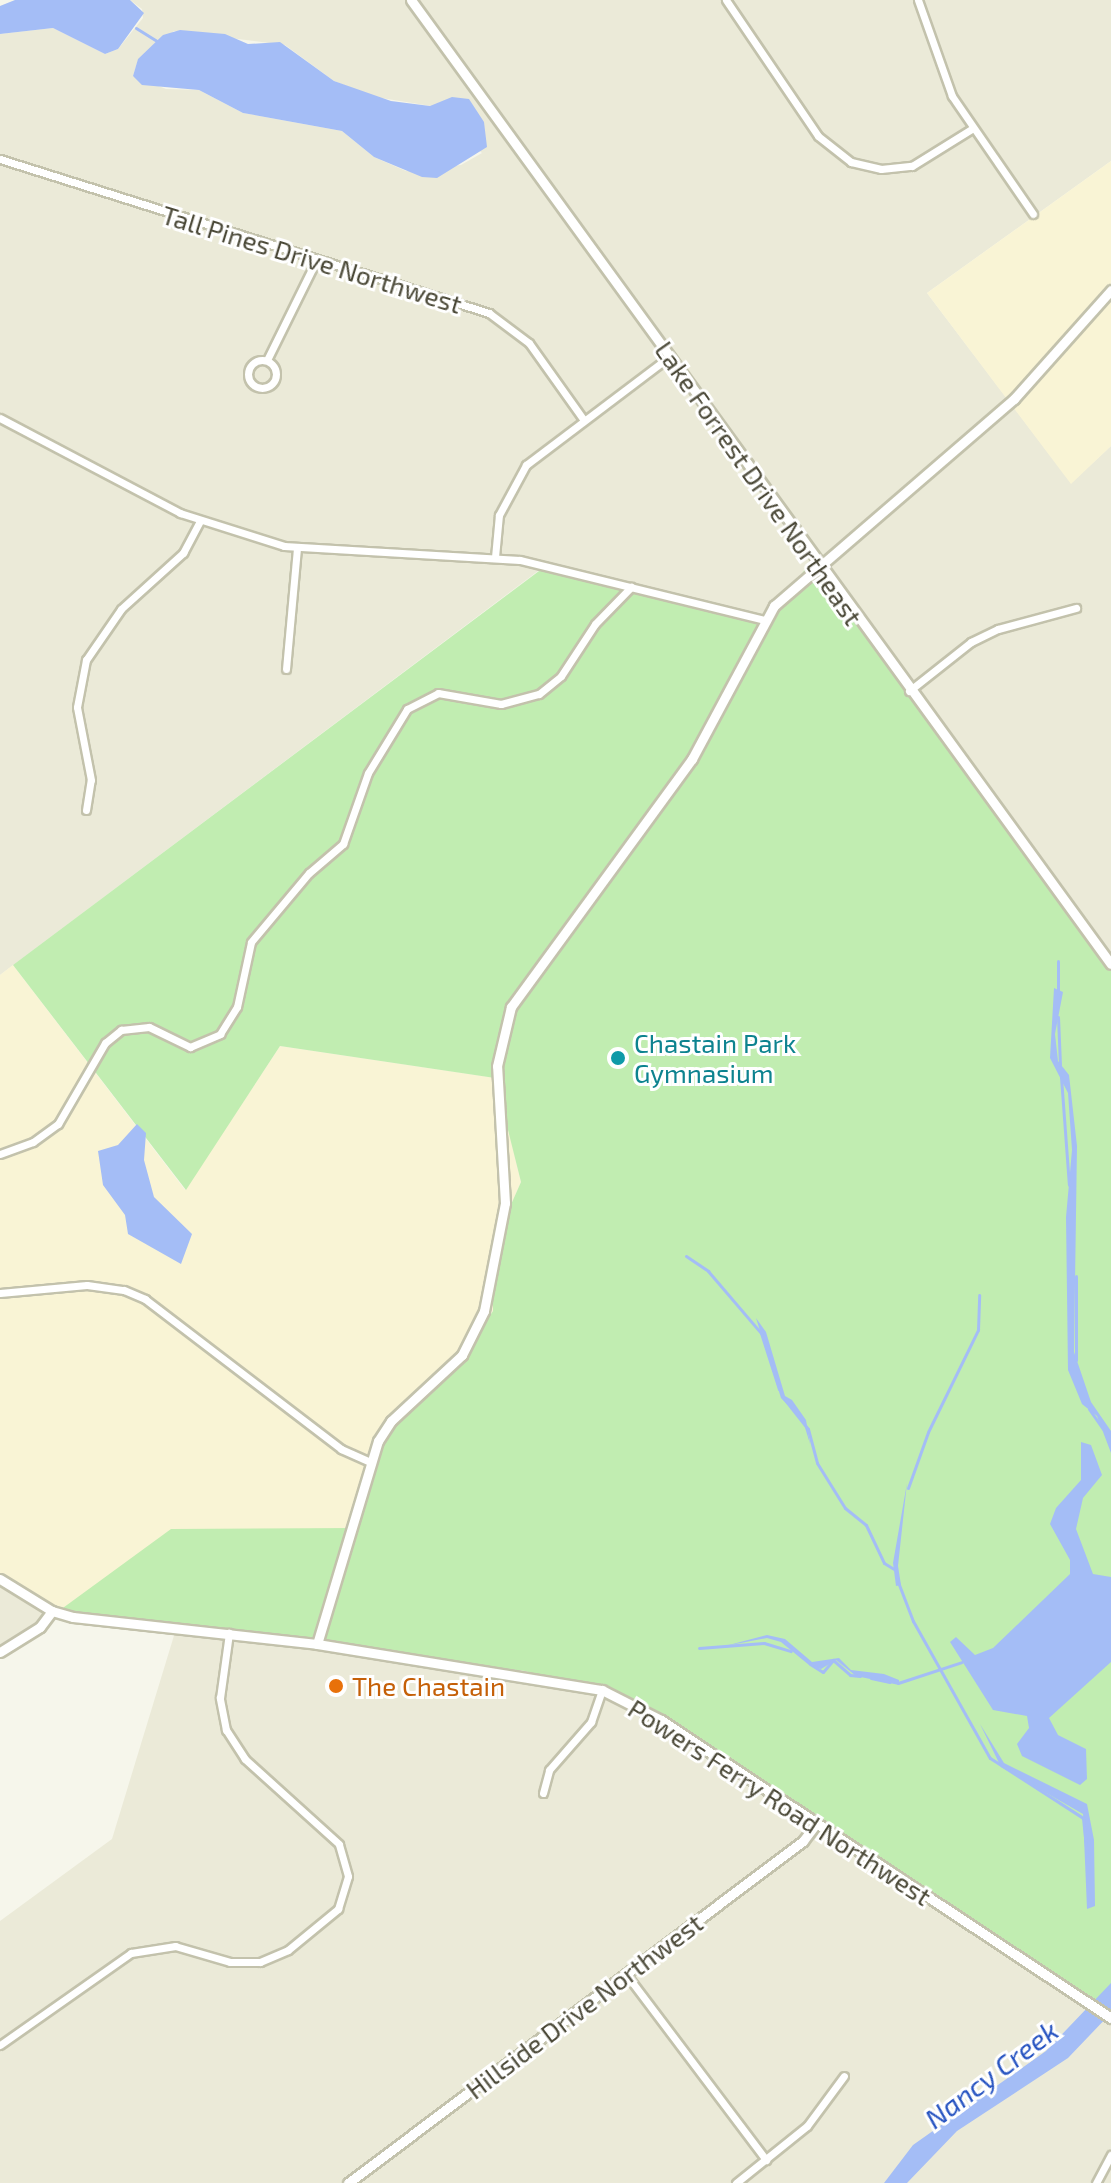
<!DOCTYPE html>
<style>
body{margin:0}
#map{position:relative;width:1111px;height:2183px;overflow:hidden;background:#f6f6eb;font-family:"Exo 2",sans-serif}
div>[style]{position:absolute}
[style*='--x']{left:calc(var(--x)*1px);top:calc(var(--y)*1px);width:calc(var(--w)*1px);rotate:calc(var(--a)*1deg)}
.residential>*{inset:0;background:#ebead8}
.commercial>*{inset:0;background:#f9f4d5}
.green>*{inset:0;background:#c1edb1}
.water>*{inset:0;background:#a4bdf6}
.stream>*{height:3px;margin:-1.5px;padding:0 1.5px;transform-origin:1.5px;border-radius:1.5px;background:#a4bdf6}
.roads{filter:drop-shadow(2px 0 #c3c2ac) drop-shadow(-2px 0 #c3c2ac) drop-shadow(0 2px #c3c2ac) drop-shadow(0 -2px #c3c2ac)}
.minor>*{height:7px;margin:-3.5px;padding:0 3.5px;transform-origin:3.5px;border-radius:3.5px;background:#fff}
.minor>.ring{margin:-3.5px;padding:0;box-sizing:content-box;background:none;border:7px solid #fff;border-radius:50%}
.tertiary>*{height:9px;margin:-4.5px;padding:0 4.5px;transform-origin:4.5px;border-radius:4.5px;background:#fff}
.dots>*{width:22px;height:22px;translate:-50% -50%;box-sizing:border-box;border:4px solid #fff;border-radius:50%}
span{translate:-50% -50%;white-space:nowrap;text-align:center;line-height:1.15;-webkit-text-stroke:6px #fff;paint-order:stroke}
.street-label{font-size:26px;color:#4b4938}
.culture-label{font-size:26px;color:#0d838f}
.left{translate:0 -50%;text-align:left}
.food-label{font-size:26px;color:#c56008}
.water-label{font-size:28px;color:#2754c1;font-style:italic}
</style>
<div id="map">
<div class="residential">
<i style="clip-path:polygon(evenodd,130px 0,1111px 0,1111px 161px,927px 293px,1071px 483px,1111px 446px,1111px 965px,812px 561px,762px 622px,546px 565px,0 975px,0 34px,53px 28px,105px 54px,118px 49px,143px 18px,142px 9px,130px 0,174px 31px,285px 45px,334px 81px,375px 97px,431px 106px,482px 153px,461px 165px,406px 171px,374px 157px,342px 131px,243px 113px,199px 90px,166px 89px,133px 76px,138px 60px,174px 31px)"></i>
<i style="clip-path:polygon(0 1580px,56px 1613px,0 1650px)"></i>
<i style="clip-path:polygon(176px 1629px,525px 1671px,655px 1716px,958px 1925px,1111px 2022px,1111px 2183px,0 2183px,0 1921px,112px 1839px)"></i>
</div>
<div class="commercial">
<i style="clip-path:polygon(1111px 161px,1111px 446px,1071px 484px,927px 293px)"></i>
<i style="clip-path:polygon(13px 965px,185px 1190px,280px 1046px,496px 1078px,521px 1182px,492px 1247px,493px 1311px,459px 1361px,392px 1424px,374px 1462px,355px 1528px,56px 1613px,20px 1598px,0 1580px,0 975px)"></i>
</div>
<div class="green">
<i style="clip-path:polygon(812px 561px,1111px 965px,1111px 2022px,958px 1925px,655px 1716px,603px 1695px,525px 1671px,56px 1613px,171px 1529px,355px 1528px,374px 1462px,392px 1424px,459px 1361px,493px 1311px,492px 1247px,521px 1182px,495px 1078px,280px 1046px,186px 1190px,13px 965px,547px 565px,762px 622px)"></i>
</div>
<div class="water">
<i style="clip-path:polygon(15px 0,130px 0,144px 13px,118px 49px,105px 54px,53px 28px,0 34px,0 6px)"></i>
<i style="clip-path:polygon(180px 30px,225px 34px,248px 44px,280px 42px,334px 81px,391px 101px,430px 106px,452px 97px,469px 99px,484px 122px,487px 147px,437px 178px,422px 177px,374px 157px,342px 131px,243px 113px,199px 90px,142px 85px,133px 76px,138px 59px,163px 35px)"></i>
<i style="clip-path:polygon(1054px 988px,1063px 992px,1055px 1034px,1058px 1061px,1069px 1075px,1077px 1146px,1074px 1352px,1091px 1402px,1111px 1431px,1111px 1453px,1097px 1416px,1082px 1404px,1068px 1370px,1066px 1217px,1072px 1150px,1068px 1093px,1050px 1058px)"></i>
<i style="clip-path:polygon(137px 1124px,146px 1133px,144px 1160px,154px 1197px,192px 1234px,181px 1264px,128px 1234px,125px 1215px,103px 1185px,98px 1151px,118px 1145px)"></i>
<i style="clip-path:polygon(756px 1318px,766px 1332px,785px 1396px,792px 1400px,806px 1420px,810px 1444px,803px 1421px,781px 1398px)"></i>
<i style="clip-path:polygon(1081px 1442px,1091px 1445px,1102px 1475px,1083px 1498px,1076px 1529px,1093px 1574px,1111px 1577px,1111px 1662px,1049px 1718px,1058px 1735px,1086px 1749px,1087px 1779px,1080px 1785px,1022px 1756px,1017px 1744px,1029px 1728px,1027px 1716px,993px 1710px,950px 1642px,956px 1637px,975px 1655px,993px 1648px,1070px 1574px,1070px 1560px,1050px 1524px,1056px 1508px,1081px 1480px)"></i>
<i style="clip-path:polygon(907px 1483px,898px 1566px,901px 1585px,896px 1586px,893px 1563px)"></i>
<i style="clip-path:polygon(767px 1635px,785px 1639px,812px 1662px,839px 1658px,851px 1670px,884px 1674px,899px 1680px,899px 1685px,856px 1676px,836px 1660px,821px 1669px,809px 1665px,781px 1642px,767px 1638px,725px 1646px)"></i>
<i style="clip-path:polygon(980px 1724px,1004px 1763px,1087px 1804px,1094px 1840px,1095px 1906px,1087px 1909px,1083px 1814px,1001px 1767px)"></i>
<i style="clip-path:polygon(1111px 1983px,1111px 2013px,1068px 2058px,957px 2131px,907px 2183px,884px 2183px,913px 2145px,1046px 2051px)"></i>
</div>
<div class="stream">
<i style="--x:136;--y:28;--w:25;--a:32"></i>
<i style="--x:1058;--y:993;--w:32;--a:-90"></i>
<i style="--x:1058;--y:1017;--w:48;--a:87.6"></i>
<i style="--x:1061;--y:1077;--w:108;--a:85.8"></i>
<i style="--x:686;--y:1256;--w:27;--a:34"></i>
<i style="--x:708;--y:1271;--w:82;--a:49.5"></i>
<i style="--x:761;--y:1333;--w:59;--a:72.2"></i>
<i style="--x:1076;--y:1276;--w:84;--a:90"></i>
<i style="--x:782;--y:1396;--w:42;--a:51.8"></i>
<i style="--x:808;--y:1429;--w:35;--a:75"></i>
<i style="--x:817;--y:1463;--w:53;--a:58.1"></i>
<i style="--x:845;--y:1508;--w:27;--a:39"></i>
<i style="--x:866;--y:1525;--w:42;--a:64.7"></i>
<i style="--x:884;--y:1563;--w:12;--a:31"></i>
<i style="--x:1089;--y:1409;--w:24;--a:55"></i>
<i style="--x:908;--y:1488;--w:59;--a:-70.3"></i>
<i style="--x:928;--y:1432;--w:114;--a:-63.9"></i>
<i style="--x:978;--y:1330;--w:35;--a:-88"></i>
<i style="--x:898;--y:1582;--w:42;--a:69"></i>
<i style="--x:913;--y:1621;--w:157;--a:60.7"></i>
<i style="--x:990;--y:1758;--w:111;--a:32.8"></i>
<i style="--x:1083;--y:1818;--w:38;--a:84"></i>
<i style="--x:699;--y:1648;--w:65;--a:-4.4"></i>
<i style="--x:764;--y:1643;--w:28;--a:17"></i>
<i style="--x:810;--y:1664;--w:15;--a:32"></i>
<i style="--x:823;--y:1672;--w:16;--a:-50"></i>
<i style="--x:833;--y:1660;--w:23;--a:41"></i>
<i style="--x:850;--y:1675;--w:10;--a:6"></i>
<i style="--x:871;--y:1678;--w:19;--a:12"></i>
<i style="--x:898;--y:1683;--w:67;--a:-18.2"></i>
</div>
<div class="roads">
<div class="minor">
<i style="--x:726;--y:0;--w:164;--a:55.9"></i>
<i style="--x:818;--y:136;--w:42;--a:38.2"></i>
<i style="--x:851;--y:162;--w:31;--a:13"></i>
<i style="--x:881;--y:169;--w:31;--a:-6"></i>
<i style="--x:912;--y:166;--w:72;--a:-31.9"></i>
<i style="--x:918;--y:0;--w:102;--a:70.5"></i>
<i style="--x:952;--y:96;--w:143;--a:55.5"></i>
<i style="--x:0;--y:159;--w:513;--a:17.48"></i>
<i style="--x:489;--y:313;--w:50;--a:36.9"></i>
<i style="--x:529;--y:343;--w:93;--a:54.6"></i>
<i class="ring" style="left:248px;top:360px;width:21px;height:21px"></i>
<i style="--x:267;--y:360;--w:110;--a:-63.7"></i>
<i style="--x:0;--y:418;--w:204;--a:27.8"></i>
<i style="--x:180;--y:513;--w:109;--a:17.6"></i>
<i style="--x:284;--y:546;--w:236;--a:3.4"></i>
<i style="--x:520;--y:560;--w:251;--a:13.8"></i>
<i style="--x:495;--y:557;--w:42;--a:-84.6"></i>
<i style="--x:499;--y:515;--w:57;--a:-61.6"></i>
<i style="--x:526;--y:465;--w:181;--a:-37.1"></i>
<i style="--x:286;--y:669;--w:122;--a:-84.8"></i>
<i style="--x:909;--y:691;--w:79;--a:-38.3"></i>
<i style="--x:971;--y:642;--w:30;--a:-26"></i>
<i style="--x:998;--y:629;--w:81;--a:-15.1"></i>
<i style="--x:86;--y:810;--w:30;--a:-81"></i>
<i style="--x:91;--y:780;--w:74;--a:-100.9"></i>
<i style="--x:77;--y:707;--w:48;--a:-79.2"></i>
<i style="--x:86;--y:660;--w:62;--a:-55.5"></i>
<i style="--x:121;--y:609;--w:84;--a:-42.1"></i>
<i style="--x:183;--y:553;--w:36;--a:-62"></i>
<i style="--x:0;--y:1154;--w:35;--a:-20"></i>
<i style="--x:33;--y:1142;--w:31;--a:-36"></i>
<i style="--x:58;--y:1124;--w:94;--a:-59.9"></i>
<i style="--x:105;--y:1043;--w:21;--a:-39"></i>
<i style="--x:121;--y:1030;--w:28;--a:-6"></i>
<i style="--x:149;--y:1027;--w:46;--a:26"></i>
<i style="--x:190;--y:1047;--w:33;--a:-23"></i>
<i style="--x:220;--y:1034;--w:32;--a:-58"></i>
<i style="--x:237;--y:1007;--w:66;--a:-77.8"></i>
<i style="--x:251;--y:942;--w:90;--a:-50"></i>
<i style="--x:309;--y:873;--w:45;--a:-40.5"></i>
<i style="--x:343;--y:844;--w:75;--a:-70.6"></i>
<i style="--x:368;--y:773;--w:75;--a:-58.6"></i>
<i style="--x:407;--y:709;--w:35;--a:-27"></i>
<i style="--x:438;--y:693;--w:64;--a:9.9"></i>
<i style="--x:501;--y:704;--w:39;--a:-15"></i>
<i style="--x:539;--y:694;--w:28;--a:-39"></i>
<i style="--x:561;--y:676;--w:62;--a:-56.8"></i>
<i style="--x:595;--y:624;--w:52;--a:-45.8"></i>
<i style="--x:0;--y:1293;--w:87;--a:-5.3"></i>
<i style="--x:87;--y:1285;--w:37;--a:8"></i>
<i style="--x:124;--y:1290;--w:23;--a:23"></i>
<i style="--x:145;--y:1299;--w:247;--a:37.4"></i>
<i style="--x:341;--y:1449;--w:32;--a:24"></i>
<i style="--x:543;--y:1793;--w:24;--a:-75"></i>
<i style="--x:549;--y:1770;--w:64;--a:-48.8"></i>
<i style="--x:591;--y:1722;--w:34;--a:-71"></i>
<i style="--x:626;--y:1974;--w:233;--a:53"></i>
<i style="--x:0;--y:2045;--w:160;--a:-35.1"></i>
<i style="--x:131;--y:1953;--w:45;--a:-9"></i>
<i style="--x:175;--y:1946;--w:57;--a:16.2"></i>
<i style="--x:230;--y:1962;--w:30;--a:0"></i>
<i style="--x:260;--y:1962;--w:30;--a:-23"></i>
<i style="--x:288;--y:1950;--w:65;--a:-39.4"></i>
<i style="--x:338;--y:1909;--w:34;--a:-73"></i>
<i style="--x:348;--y:1876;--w:33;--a:-106"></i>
<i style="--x:339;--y:1844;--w:127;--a:-137.9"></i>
<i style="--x:245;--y:1759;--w:35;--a:-123"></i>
<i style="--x:226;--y:1730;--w:33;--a:-101"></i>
<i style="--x:220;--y:1698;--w:66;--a:-82.1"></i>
<i style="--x:736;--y:2183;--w:91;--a:-38.8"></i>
<i style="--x:807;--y:2126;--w:62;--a:-53.5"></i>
<i style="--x:1096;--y:2183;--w:32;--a:-62"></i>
</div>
<div class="tertiary">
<i style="--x:411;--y:0;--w:1191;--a:54.02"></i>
<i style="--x:0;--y:1579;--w:61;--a:31.6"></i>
<i style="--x:52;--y:1611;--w:22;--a:16"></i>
<i style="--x:73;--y:1617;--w:245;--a:6.3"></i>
<i style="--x:317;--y:1644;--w:289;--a:9.2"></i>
<i style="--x:602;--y:1690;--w:66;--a:27"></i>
<i style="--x:661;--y:1720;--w:540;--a:33.51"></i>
<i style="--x:317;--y:1644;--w:212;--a:-73.3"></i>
<i style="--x:378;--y:1441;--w:24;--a:-57"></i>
<i style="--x:391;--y:1421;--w:97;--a:-42.9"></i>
<i style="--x:462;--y:1355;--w:49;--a:-63.4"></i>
<i style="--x:484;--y:1311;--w:110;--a:-79"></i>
<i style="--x:505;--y:1203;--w:137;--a:-93.3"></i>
<i style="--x:497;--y:1066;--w:61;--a:-76.7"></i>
<i style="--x:511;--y:1007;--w:307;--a:-53.9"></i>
<i style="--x:692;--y:759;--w:174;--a:-61.8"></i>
<i style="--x:774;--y:606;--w:317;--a:-40.8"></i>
<i style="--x:1014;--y:399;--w:146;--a:-48.3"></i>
<i style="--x:0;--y:1652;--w:47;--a:-32"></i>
<i style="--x:40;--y:1627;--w:20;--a:-53"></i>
<i style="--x:348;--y:2183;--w:569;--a:-36.93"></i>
<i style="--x:803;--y:1841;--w:21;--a:-53"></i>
</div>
</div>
<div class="dots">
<i style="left:618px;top:1058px;background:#0f9aa8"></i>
<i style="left:336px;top:1686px;background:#e8710a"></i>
</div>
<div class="street-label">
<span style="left:312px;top:259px;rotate:17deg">Tall Pines Drive Northwest</span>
<span style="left:759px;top:483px;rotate:55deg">Lake Forrest Drive Northeast</span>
<span style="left:780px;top:1802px;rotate:33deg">Powers Ferry Road Northwest</span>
<span style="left:584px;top:2006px;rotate:-37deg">Hillside Drive Northwest</span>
</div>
<div class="culture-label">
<span class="left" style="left:634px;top:1058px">Chastain Park<br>Gymnasium</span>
</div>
<div class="food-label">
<span class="left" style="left:352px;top:1686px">The Chastain</span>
</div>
<div class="water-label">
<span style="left:991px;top:2074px;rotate:-37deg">Nancy Creek</span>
</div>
</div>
